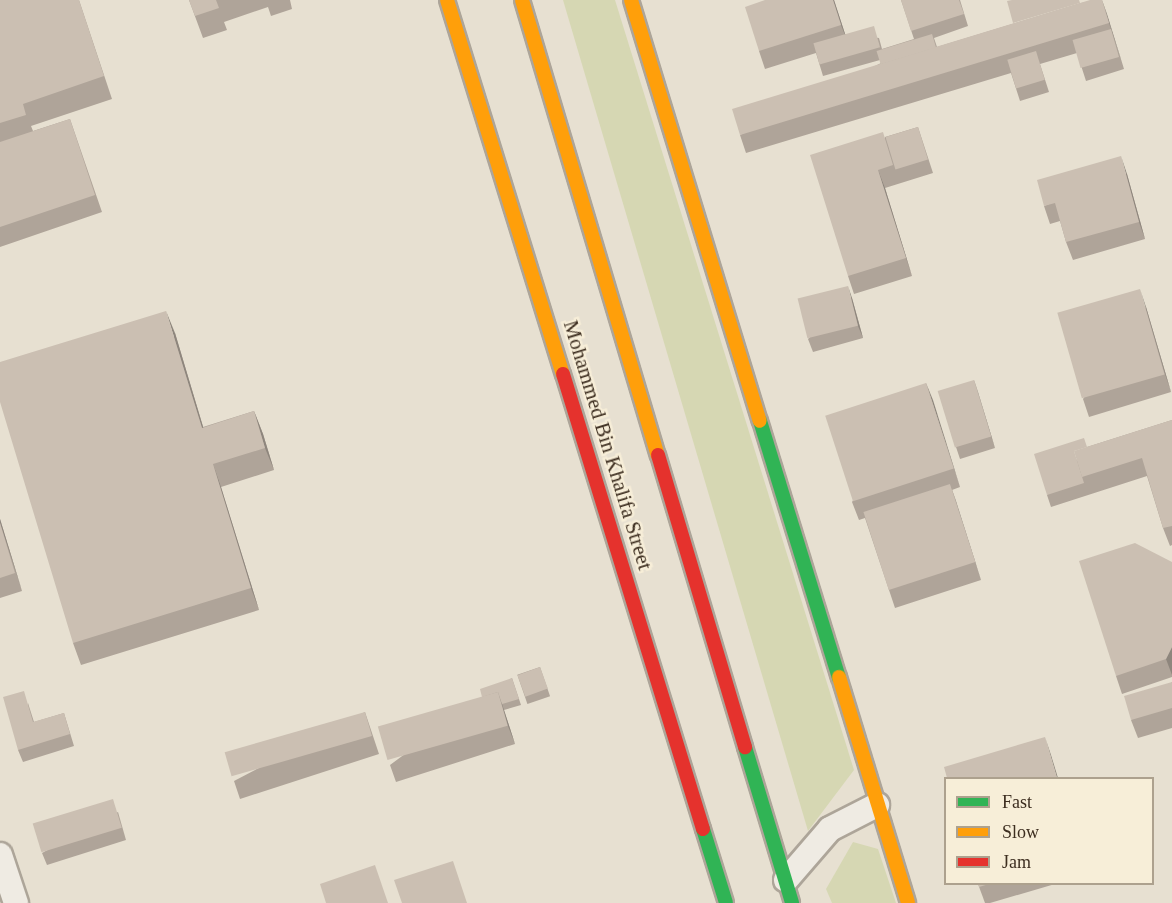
<!DOCTYPE html>
<style>
body{margin:0}
#map{position:relative;width:1172px;height:903px;overflow:hidden;background:#e7e0d1;font-family:Georgia,serif}
div>[style]{position:absolute}
[style*='--x']{left:calc(var(--x)*1px);top:calc(var(--y)*1px);width:calc(var(--w)*1px);rotate:calc(var(--a)*1deg)}
.green>*{inset:0;background:#d6d7b3}
.roads{filter:drop-shadow(2px 0 #ada599) drop-shadow(-2px 0 #ada599) drop-shadow(0 2px #ada599) drop-shadow(0 -2px #ada599)}
.street>*{height:24px;margin:-12px;padding:0 12px;transform-origin:12px;border-radius:12px;background:#efebe3}
.fast>*{height:14px;margin:-7px;padding:0 7px;transform-origin:7px;border-radius:7px;background:#30b455}
.slow>*{height:14px;margin:-7px;padding:0 7px;transform-origin:7px;border-radius:7px;background:#ff9f0a}
.jam>*{height:14px;margin:-7px;padding:0 7px;transform-origin:7px;border-radius:7px;background:#e5322d}
.wall>*{inset:0;background:#afa499;transform-origin:0 0}
.shaded-wall>*{inset:0;background:#8e867d}
.building>*{inset:0;background:#cbbfb2;transform-origin:0 0}
span{translate:-50% -50%;white-space:nowrap;text-align:center;line-height:1.15;-webkit-text-stroke:5px #f7eed8;paint-order:stroke}
.street-label{font-size:21px;color:#3d2e20}
.legend{position:absolute;left:944px;top:777px;width:210px;height:108px;box-sizing:border-box;background:#f7eed8;border:2px solid #ada18e;margin:0;padding:8px 10px;list-style:none;font-size:18px;color:#3d2e20}
.legend li{display:flex;align-items:center;gap:12px;height:30px}
.legend b{width:30px;border:2px solid #ada18e}
</style>
<div id="map">
<div class="green">
<i style="clip-path:polygon(563px 0,615px 0,854px 770px,808px 831px)"></i>
<i style="clip-path:polygon(853px 842px,878px 849px,896px 903px,832px 903px,826px 889px)"></i>
</div>
<div class="roads">
<div class="street">
<i style="--x:0;--y:855;--w:51;--a:71.6"></i>
<i style="--x:786;--y:880;--w:67;--a:-49.2"></i>
<i style="--x:830;--y:829;--w:53;--a:-27.1"></i>
</div>
<div class="fast">
<i style="--x:760;--y:421;--w:268;--a:72.9"></i>
<i style="--x:745;--y:747;--w:163;--a:73.2"></i>
<i style="--x:703;--y:829;--w:77;--a:72.7"></i>
</div>
<div class="slow">
<i style="--x:447;--y:0;--w:392;--a:72.8"></i>
<i style="--x:522;--y:0;--w:475;--a:73.4"></i>
<i style="--x:631;--y:0;--w:440;--a:73"></i>
<i style="--x:839;--y:677;--w:236;--a:73"></i>
</div>
<div class="jam">
<i style="--x:563;--y:374;--w:476;--a:72.9"></i>
<i style="--x:658;--y:455;--w:305;--a:73.4"></i>
</div>
</div>
<div class="wall">
<i style="clip-path:polygon(0 0,79px 0,112px 99px,31px 126px,33px 131px,70px 119px,102px 212px,0 247px)"></i>
<i style="clip-path:polygon(189px 0,290px 0,292px 9px,271px 16px,268px 7px,224px 22px,227px 30px,203px 38px)"></i>
<i style="clip-path:polygon(765px 0,834px 0,845px 34px,879px 38px,882px 49px,914px 39px,901px 0,960px 0,968px 26px,934px 38px,937px 47px,1081px 3px,1102px 0,1124px 69px,1086px 81px,1077px 53px,1040px 64px,1049px 92px,1020px 101px,1011px 73px,746px 153px,740px 135px,881px 63px,880px 60px,823px 76px,816px 53px,765px 69px,759px 51px)"></i>
<i style="clip-path:polygon(918px 127px,933px 173px,885px 188px,912px 276px,854px 294px,848px 276px,885px 137px)"></i>
<i style="clip-path:polygon(1127px 174px,1145px 239px,1073px 260px,1066px 242px,1060px 221px,1050px 224px,1044px 206px)"></i>
<i style="clip-path:polygon(852px 298px,863px 338px,813px 352px,808px 339px)"></i>
<i style="clip-path:polygon(1146px 307px,1171px 392px,1089px 417px,1083px 399px)"></i>
<i style="clip-path:polygon(175px 333px,203px 427px,254px 411px,263px 434px,274px 470px,221px 487px,259px 610px,81px 665px,73px 643px)"></i>
<i style="clip-path:polygon(974px 380px,995px 448px,960px 459px,956px 447px)"></i>
<i style="clip-path:polygon(926px 383px,960px 487px,952px 490px,981px 580px,895px 608px,865px 518px,859px 520px,852px 502px)"></i>
<i style="clip-path:polygon(1172px 420px,1172px 545px,1170px 546px,1163px 528px,1147px 476px,1051px 507px,1047px 495px,1087px 447px)"></i>
<i style="clip-path:polygon(0 519px,22px 591px,0 598px)"></i>
<i style="clip-path:polygon(1172px 562px,1172px 677px,1122px 694px,1116px 676px)"></i>
<i style="left:540px;top:667px;width:31px;height:24px;rotate:71deg"></i>
<i style="clip-path:polygon(512px 678px,521px 705px,504px 710px,515px 744px,396px 782px,390px 765px,482px 697px)"></i>
<i style="clip-path:polygon(1172px 682px,1172px 728px,1138px 738px,1131px 720px)"></i>
<i style="clip-path:polygon(28px 703px,34px 722px,64px 713px,74px 746px,23px 762px,18px 750px)"></i>
<i style="clip-path:polygon(365px 712px,379px 754px,240px 799px,234px 781px)"></i>
<i style="clip-path:polygon(118px 812px,126px 840px,47px 865px,42px 853px)"></i>
<i style="clip-path:polygon(978px 884px,1055px 884px,990px 903px,985px 903px)"></i>
</div>
<div class="shaded-wall">
<i style="clip-path:polygon(833px 0,834px 0,848px 43px,841px 25px)"></i>
<i style="clip-path:polygon(1102px 0,1107px 14px,1124px 69px,1109px 23px)"></i>
<i style="clip-path:polygon(1121px 156px,1127px 174px,1145px 239px,1139px 222px)"></i>
<i style="clip-path:polygon(878px 170px,885px 188px,912px 276px,906px 258px)"></i>
<i style="clip-path:polygon(848px 286px,852px 298px,863px 338px,858px 326px)"></i>
<i style="clip-path:polygon(1140px 289px,1146px 307px,1171px 392px,1165px 374px)"></i>
<i style="clip-path:polygon(166px 311px,175px 333px,210px 450px,202px 428px)"></i>
<i style="clip-path:polygon(974px 380px,978px 392px,995px 448px,991px 436px)"></i>
<i style="clip-path:polygon(926px 383px,933px 400px,960px 487px,954px 469px)"></i>
<i style="clip-path:polygon(254px 411px,263px 434px,274px 470px,265px 448px)"></i>
<i style="clip-path:polygon(213px 464px,221px 487px,259px 610px,251px 588px)"></i>
<i style="clip-path:polygon(950px 484px,956px 501px,981px 580px,975px 562px)"></i>
<i style="clip-path:polygon(0 519px,22px 591px,0 523px)"></i>
<i style="clip-path:polygon(1172px 647px,1172px 675px,1166px 659px)"></i>
<i style="clip-path:polygon(498px 692px,504px 710px,515px 744px,508px 726px)"></i>
<i style="clip-path:polygon(1045px 737px,1051px 755px,1058px 778px,1057px 778px)"></i>
</div>
<div class="building">
<i style="clip-path:polygon(0 0,79px 0,104px 76px,23px 104px,26px 115px,0 123px)"></i>
<i style="clip-path:polygon(189px 0,216px 0,219px 8px,195px 16px)"></i>
<i style="clip-path:polygon(765px 0,833px 0,841px 25px,759px 51px,745px 7px)"></i>
<i style="clip-path:polygon(901px 0,959px 0,964px 14px,911px 31px)"></i>
<i style="clip-path:polygon(1012px 0,1079px 0,1080px 3px,1013px 23px,1007px 1px)"></i>
<i style="clip-path:polygon(1090px 0,1102px 0,1109px 23px,740px 135px,732px 109px)"></i>
<i style="left:874px;top:26px;width:22px;height:63px;rotate:74deg"></i>
<i style="left:1111px;top:29px;width:29px;height:40px;rotate:74deg"></i>
<i style="left:932px;top:34px;width:14px;height:58px;rotate:73deg"></i>
<i style="left:1036px;top:51px;width:30px;height:30px;rotate:73deg"></i>
<i style="clip-path:polygon(70px 119px,95px 195px,0 227px,0 142px)"></i>
<i style="left:918px;top:127px;width:34px;height:34px;rotate:73deg"></i>
<i style="clip-path:polygon(883px 132px,893px 165px,878px 170px,906px 258px,848px 276px,810px 155px)"></i>
<i style="clip-path:polygon(1121px 156px,1139px 222px,1066px 242px,1055px 203px,1044px 206px,1037px 180px)"></i>
<i style="left:848px;top:286px;width:41px;height:52px;rotate:76deg"></i>
<i style="left:1140px;top:289px;width:89px;height:86px;rotate:74deg"></i>
<i style="clip-path:polygon(166px 311px,202px 428px,254px 411px,265px 448px,213px 464px,251px 588px,73px 643px,0 402px,0 362px)"></i>
<i style="left:974px;top:380px;width:59px;height:38px;rotate:73deg"></i>
<i style="left:926px;top:383px;width:90px;height:106px;rotate:72deg"></i>
<i style="clip-path:polygon(1172px 420px,1172px 526px,1163px 528px,1142px 458px,1082px 477px,1074px 451px)"></i>
<i style="clip-path:polygon(1084px 438px,1087px 447px,1074px 451px,1084px 483px,1047px 495px,1034px 454px)"></i>
<i style="left:950px;top:484px;width:82px;height:91px;rotate:72deg"></i>
<i style="clip-path:polygon(0 523px,15px 573px,0 578px)"></i>
<i style="clip-path:polygon(1135px 543px,1172px 562px,1172px 647px,1166px 659px,1116px 676px,1079px 561px)"></i>
<i style="left:540px;top:667px;width:23px;height:24px;rotate:70deg"></i>
<i style="clip-path:polygon(512px 678px,519px 699px,502px 704px,498px 692px,482px 697px,480px 689px)"></i>
<i style="clip-path:polygon(1172px 682px,1172px 708px,1131px 720px,1124px 696px)"></i>
<i style="clip-path:polygon(24px 691px,33px 722px,64px 713px,70px 734px,18px 750px,3px 697px)"></i>
<i style="left:498px;top:692px;width:35px;height:125px;rotate:74deg"></i>
<i style="left:365px;top:712px;width:25px;height:146px;rotate:74deg"></i>
<i style="clip-path:polygon(1045px 737px,1057px 778px,947px 778px,944px 767px)"></i>
<i style="left:113px;top:799px;width:30px;height:84px;rotate:73deg"></i>
<i style="clip-path:polygon(453px 861px,467px 903px,402px 903px,394px 880px)"></i>
<i style="clip-path:polygon(375px 865px,388px 903px,326px 903px,320px 884px)"></i>
<i style="clip-path:polygon(978px 884px,989px 884px,979px 887px)"></i>
</div>
<div class="street-label">
<span style="left:608px;top:445px;rotate:73deg">Mohammed Bin Khalifa Street</span>
</div>
<ul class="legend">
<li><b style="height:8px;background:#30b455"></b>Fast</li>
<li><b style="height:8px;background:#ff9f0a"></b>Slow</li>
<li><b style="height:8px;background:#e5322d"></b>Jam</li>
</ul>
</div>
